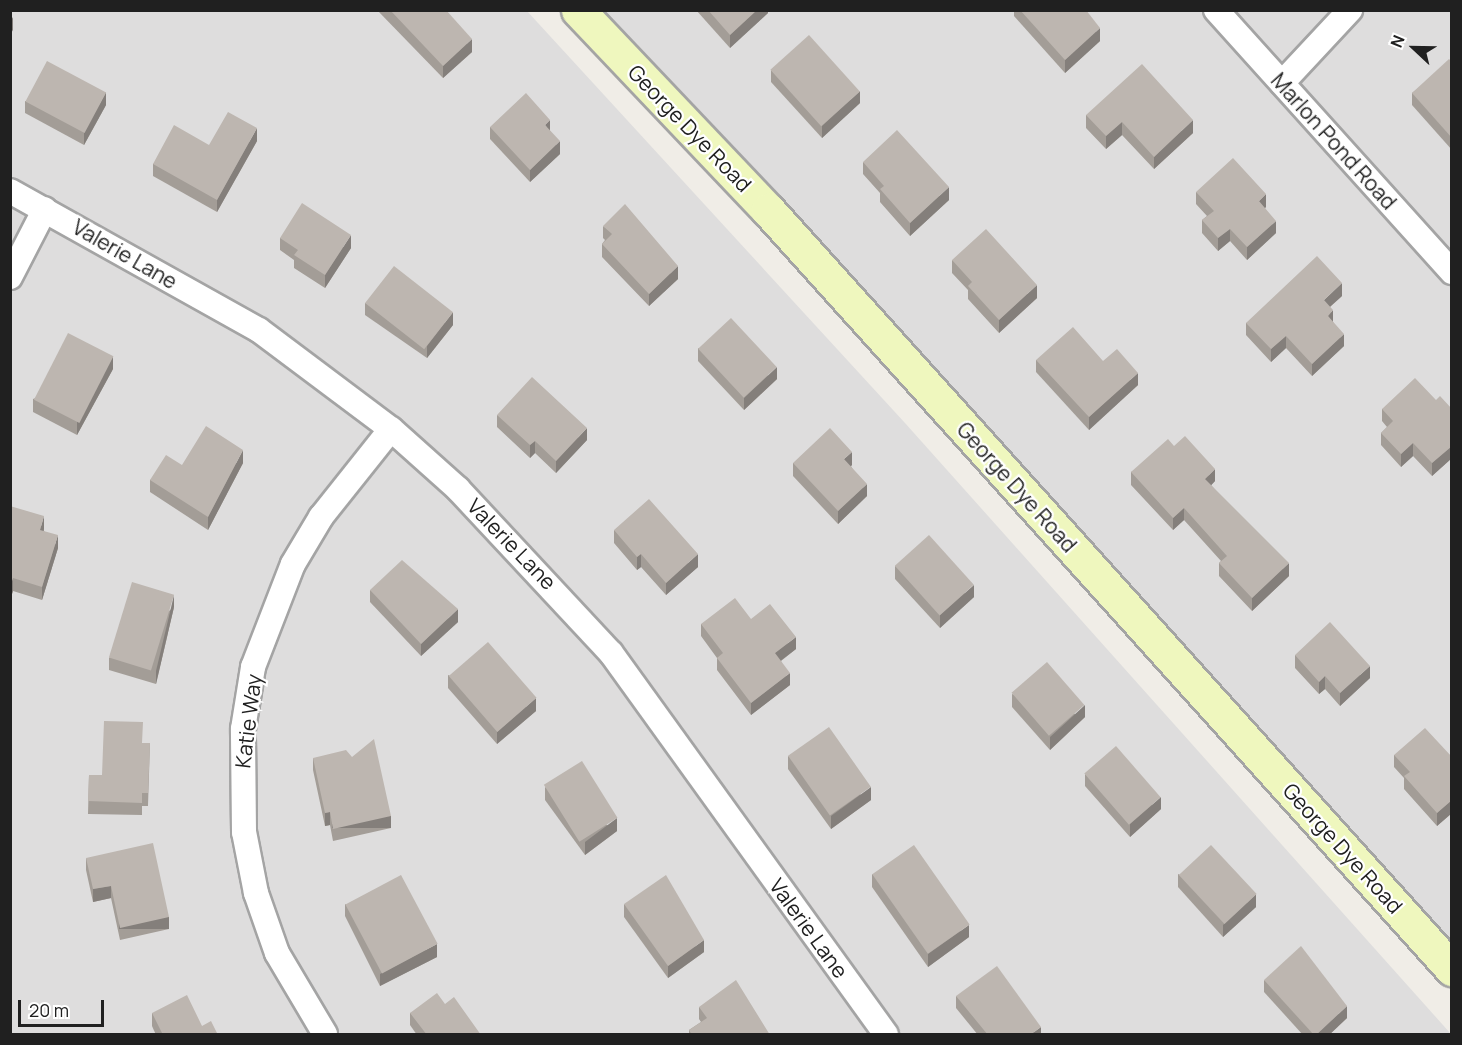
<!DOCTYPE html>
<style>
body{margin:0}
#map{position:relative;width:1462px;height:1045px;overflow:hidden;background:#f0ede7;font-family:Manrope,sans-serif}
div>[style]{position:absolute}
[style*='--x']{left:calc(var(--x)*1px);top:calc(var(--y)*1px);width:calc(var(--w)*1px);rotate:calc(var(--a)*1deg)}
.residential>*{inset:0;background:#dedddd}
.roads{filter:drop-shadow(2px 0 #a4a4a4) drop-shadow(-2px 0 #a4a4a4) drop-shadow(0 2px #a4a4a4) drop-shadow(0 -2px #a4a4a4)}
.street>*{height:24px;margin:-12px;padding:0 12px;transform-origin:12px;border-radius:12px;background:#fff}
.secondary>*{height:33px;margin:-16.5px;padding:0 16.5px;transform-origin:16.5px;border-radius:16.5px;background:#eff7be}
.wall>*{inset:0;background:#a39d97}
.shaded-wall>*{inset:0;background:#847f7b;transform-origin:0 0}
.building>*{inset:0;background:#bdb6b0;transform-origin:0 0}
span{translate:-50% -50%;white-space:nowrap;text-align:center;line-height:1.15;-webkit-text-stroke:4.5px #fff;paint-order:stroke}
.street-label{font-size:21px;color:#202020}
.frame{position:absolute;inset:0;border:12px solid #202020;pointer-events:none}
.north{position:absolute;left:1384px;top:18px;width:60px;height:60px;-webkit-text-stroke:4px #fff;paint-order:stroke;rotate:292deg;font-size:16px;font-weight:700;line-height:24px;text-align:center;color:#202020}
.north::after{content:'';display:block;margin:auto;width:21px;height:27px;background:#202020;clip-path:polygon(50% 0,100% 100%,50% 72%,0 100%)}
.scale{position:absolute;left:18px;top:1000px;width:86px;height:27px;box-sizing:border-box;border:3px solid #202020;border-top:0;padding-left:8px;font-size:18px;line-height:21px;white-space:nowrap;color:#202020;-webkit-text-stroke:4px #fff;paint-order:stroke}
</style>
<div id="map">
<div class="residential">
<i style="clip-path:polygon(10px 11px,527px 11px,905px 423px,1451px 1034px,11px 1034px)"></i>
<i style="clip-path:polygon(578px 11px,1451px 11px,1451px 969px)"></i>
</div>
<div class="roads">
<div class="street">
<i style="--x:1216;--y:10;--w:353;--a:48"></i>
<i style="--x:1282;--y:83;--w:100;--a:-47"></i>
<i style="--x:10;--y:191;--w:285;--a:29.2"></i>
<i style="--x:259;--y:330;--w:165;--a:36.9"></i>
<i style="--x:391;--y:429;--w:90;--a:41.8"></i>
<i style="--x:458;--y:489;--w:224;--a:47"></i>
<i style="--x:611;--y:653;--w:470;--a:54.2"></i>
<i style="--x:10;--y:277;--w:76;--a:-62.8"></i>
<i style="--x:325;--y:1034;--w:94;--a:-120.7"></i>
<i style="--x:277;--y:953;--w:64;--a:-109.3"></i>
<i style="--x:256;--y:893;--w:62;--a:-101.1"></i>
<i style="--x:244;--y:832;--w:103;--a:-90.6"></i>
<i style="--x:243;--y:729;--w:63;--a:-80.8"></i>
<i style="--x:253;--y:667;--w:110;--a:-68.8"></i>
<i style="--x:293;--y:564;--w:55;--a:-59.2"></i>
<i style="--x:321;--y:517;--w:112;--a:-51.5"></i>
</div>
<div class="secondary">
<i style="--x:578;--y:10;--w:276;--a:46.5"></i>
<i style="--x:768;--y:210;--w:1022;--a:47.98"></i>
</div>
</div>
<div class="wall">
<i style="clip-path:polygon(377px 10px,446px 10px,472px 52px,443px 78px)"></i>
<i style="clip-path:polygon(696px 10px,768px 10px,768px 13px,730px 48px)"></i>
<i style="clip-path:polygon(1014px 10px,1086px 10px,1100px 41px,1065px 73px,1014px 16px)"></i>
<i style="clip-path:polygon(1452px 62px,1452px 150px,1412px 105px,1412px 93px)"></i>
<i style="clip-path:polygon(771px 70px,860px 103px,822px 138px,771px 82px)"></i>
<i style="clip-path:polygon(25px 101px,106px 105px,84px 145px,25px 113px)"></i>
<i style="clip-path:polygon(1086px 115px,1193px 133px,1154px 169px,1122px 135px,1106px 149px,1086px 128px)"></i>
<i style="clip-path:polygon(490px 127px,550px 131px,560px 154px,530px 182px,490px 139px)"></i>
<i style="clip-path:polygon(257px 141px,217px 212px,153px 176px,153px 164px,209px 145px)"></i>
<i style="clip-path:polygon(863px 162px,949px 200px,910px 236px,880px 202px,880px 193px,863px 174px)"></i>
<i style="clip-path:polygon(1196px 192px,1266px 207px,1265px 208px,1276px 233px,1247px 260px,1230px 241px,1218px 251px,1202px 233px,1202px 220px,1207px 216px,1196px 204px)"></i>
<i style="clip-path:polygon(603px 226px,678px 279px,649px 306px,602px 257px,602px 244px,605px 240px,603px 238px)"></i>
<i style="clip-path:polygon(280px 238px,351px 248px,325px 288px,294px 268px,294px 260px,280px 250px)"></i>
<i style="clip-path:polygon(952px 260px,1037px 298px,999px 333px,968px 299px,968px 290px,952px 273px)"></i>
<i style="clip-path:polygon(1342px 296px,1330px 307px,1333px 322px,1344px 346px,1312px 376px,1286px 348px,1271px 362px,1246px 335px,1246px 323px)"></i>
<i style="clip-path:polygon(365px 303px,453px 325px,427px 358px,365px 315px)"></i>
<i style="clip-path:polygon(698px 348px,777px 379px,744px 410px,698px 361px)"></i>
<i style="clip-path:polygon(1036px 360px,1103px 361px,1138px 385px,1089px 430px,1036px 372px)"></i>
<i style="clip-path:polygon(113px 369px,77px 435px,33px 412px,33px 399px)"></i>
<i style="clip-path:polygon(1436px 400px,1452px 409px,1452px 458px,1432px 476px,1413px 456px,1401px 467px,1381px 445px,1381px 433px,1387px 427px,1382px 421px,1382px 409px)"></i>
<i style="clip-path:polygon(497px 415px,587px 440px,556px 473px,535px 453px,530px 458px,497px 427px)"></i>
<i style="clip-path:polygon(1174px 446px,1215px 481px,1211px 485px,1289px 576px,1252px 611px,1219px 576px,1219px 563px,1221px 561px,1184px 520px,1173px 530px,1131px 485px,1131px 472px)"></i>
<i style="clip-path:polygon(243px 463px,208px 530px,150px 492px,150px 480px,182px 465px)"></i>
<i style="clip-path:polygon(793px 463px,852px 465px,851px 466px,867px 496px,838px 524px,793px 476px)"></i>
<i style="clip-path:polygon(10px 506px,44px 529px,44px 531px,58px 548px,42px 600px,13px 591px,10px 600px)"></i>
<i style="clip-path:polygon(614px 530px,698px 567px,666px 595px,641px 567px,637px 570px,614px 543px)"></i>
<i style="clip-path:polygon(895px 566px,974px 597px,940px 628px,895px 579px)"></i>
<i style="clip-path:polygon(370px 590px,458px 622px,421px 656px,370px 602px)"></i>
<i style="clip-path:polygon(174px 607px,156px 684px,109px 670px,109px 658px)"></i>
<i style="clip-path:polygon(751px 619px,796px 649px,781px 661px,790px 685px,751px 715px,717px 670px,717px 658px,701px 636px,701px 624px)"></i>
<i style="clip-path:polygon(1295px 655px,1370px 678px,1340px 706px,1325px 689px,1319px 694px,1295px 668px)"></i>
<i style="clip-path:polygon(448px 675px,536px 711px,497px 744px,448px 688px)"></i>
<i style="clip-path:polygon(1012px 694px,1085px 717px,1050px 750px,1012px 707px)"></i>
<i style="clip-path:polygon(143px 743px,150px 743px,148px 806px,142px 806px,142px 815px,88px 814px,89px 775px,102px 775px)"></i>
<i style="clip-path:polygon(1394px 755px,1452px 757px,1452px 813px,1437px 826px,1404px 789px,1404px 778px,1394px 767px)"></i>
<i style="clip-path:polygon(788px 756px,871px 800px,831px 829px,788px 769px)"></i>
<i style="clip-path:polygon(313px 758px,391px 828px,333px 841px,330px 825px,325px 826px,313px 770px)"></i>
<i style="clip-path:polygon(1085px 774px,1161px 809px,1130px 837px,1085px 786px)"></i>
<i style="clip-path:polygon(545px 787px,617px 831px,585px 855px,545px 800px)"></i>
<i style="clip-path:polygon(86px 858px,169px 929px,120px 940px,111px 898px,93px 902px,86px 870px)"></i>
<i style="clip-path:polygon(872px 874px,969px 937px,928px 967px,872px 887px)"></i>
<i style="clip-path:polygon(1178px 874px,1256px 907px,1223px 937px,1178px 887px)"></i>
<i style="clip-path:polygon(345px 904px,437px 957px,380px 986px,345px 916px)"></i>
<i style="clip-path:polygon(624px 904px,704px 952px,668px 978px,624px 917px)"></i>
<i style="clip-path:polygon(1264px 980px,1347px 1018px,1329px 1035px,1303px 1035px,1264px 992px)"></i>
<i style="clip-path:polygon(956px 996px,1041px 1035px,978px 1035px,956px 1008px)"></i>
<i style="clip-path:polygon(445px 1004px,481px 1035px,417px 1035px,410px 1025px,410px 1013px)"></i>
<i style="clip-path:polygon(699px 1007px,770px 1035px,689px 1035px,689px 1030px,701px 1022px,699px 1019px)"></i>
<i style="clip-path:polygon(152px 1013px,202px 1026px,218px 1035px,156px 1035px,152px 1026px)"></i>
</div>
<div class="shaded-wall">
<i style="clip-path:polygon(757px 10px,768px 10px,768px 13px,730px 48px,730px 35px)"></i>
<i style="clip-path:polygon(13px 17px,13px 30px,10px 35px,10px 22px)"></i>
<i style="clip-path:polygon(1100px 28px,1100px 41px,1065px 73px,1065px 60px)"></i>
<i style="clip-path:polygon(472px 39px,472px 52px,443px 78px,443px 66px)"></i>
<i style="clip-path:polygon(860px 91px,860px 103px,822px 138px,822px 126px)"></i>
<i style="clip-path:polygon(106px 92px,106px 105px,84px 145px,84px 132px)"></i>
<i style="clip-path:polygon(550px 120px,550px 132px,545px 125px)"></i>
<i style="clip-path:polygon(1193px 120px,1193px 133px,1154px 169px,1154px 157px)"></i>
<i style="clip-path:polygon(1122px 122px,1122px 135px,1106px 149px,1106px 136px)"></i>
<i style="clip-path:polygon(257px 128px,257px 141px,217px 212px,217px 200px)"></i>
<i style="clip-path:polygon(560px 141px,560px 154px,530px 182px,530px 170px)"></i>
<i style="clip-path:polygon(949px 187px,949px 200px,910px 236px,910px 223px)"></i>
<i style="clip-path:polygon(1266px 194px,1266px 207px,1259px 213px,1259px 201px)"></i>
<i style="clip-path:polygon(1276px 221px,1276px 233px,1247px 260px,1247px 247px)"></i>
<i style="clip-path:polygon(1230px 229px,1230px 241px,1218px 251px,1218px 238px)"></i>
<i style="clip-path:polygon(351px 235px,351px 248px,325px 288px,325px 275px)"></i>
<i style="clip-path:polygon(678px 266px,678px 279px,649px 306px,649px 294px)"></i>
<i style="clip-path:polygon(1342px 283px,1342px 296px,1324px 312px,1324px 300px)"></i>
<i style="clip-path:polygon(1037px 285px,1037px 298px,999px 333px,999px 320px)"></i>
<i style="clip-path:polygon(1333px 310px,1333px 323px,1328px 316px)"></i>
<i style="clip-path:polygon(453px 312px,453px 325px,427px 358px,427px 346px)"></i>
<i style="clip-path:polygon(1344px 334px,1344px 346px,1312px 376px,1312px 364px)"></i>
<i style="clip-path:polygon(1286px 336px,1286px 348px,1271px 362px,1271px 349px)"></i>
<i style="clip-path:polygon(113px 356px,113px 369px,77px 435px,77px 422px)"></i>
<i style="clip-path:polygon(777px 367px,777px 379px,744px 410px,744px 398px)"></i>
<i style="clip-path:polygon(1138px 373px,1138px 385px,1089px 430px,1089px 417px)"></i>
<i style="clip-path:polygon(587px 428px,587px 440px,556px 473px,556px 461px)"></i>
<i style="clip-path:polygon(535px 441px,535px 453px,530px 458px,530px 445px)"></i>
<i style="clip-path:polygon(1413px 443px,1413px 456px,1401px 467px,1401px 454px)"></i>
<i style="clip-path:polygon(1452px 446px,1452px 458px,1432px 476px,1432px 463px)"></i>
<i style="clip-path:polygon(243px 450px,243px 463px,208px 530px,208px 517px)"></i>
<i style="clip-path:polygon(852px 452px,852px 465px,844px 472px,844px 459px)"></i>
<i style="clip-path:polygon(1215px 469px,1215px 481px,1205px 492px,1205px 479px)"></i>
<i style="clip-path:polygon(867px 484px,867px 496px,838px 524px,838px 511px)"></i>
<i style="clip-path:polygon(1184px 508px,1184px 520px,1173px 530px,1173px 518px)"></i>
<i style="clip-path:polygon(44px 516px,44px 529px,40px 542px,40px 530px)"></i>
<i style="clip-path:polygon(58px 535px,58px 548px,42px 600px,42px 587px)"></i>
<i style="clip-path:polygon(641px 554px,641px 567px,637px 570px,637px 557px)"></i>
<i style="clip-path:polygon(698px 554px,698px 567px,666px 595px,666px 583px)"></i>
<i style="clip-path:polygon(1289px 563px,1289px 576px,1252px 611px,1252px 598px)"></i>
<i style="clip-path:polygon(13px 578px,13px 591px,10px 600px,10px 587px)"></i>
<i style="clip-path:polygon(974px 585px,974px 597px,940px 628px,940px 615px)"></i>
<i style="clip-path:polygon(174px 595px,174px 607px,156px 684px,156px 671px)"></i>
<i style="clip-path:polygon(458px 609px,458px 622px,421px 656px,421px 644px)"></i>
<i style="clip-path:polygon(796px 637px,796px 649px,775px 665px,775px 653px)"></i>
<i style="clip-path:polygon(1370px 666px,1370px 678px,1340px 706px,1340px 693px)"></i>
<i style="clip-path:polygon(790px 673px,790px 685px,751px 715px,751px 703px)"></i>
<i style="clip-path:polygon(1325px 676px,1325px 689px,1319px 694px,1319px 682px)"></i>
<i style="clip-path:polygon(536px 698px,536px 711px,497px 744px,497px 732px)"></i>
<i style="clip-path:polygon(1085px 705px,1085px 717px,1050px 750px,1050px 737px)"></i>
<i style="clip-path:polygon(871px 787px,871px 800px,831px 829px,831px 816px)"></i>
<i style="clip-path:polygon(1161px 797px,1161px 809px,1130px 837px,1130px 824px)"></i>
<i style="clip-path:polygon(1452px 800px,1452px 813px,1437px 826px,1437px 813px)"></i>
<i style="clip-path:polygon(330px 812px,330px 825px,325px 826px,325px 813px)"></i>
<i style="left:391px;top:816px;width:12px;height:59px;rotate:90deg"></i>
<i style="clip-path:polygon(617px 818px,617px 831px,585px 855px,585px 842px)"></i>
<i style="clip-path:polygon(111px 886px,111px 898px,93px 902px,93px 889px)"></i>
<i style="clip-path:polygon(1256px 894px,1256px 907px,1223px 937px,1223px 925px)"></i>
<i style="left:169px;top:917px;width:12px;height:50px;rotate:90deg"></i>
<i style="clip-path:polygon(969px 925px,969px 937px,928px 967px,928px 954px)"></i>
<i style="clip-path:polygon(704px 940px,704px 952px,668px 978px,668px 966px)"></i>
<i style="clip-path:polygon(437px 944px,437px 957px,380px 986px,380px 974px)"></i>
<i style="clip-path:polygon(1347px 1006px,1347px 1018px,1329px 1035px,1316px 1035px)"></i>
<i style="clip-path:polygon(1041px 1027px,1041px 1035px,1030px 1035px)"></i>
</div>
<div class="building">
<i style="clip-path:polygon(390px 10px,446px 10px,472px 39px,443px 66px)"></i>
<i style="clip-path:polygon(708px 10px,757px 10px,730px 35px)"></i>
<i style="clip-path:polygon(1020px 10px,1086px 10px,1100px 28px,1065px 60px)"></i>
<i style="left:809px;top:35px;width:76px;height:52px;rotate:48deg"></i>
<i style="clip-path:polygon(1449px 59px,1452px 62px,1452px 138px,1412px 93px)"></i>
<i style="left:47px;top:61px;width:67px;height:46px;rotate:28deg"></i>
<i style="clip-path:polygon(1142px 64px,1193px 120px,1154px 157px,1122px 122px,1106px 136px,1086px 115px)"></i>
<i style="clip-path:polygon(526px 93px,550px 120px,545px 125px,560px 141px,530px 170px,490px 127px)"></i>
<i style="clip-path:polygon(228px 112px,257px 128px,217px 200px,153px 164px,174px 125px,209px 145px)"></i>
<i style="clip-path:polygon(897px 130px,949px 187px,910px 223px,880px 189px,884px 186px,863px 162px)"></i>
<i style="clip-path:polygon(1233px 158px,1266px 194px,1259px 201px,1276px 221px,1247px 247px,1230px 229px,1218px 238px,1202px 220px,1214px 211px,1196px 192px)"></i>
<i style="clip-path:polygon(302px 203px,351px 235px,325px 275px,294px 255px,298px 250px,280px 238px)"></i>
<i style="clip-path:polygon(625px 204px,678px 266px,649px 294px,602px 244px,612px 234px,603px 226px)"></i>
<i style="clip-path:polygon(986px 229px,1037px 285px,999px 320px,968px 286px,972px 282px,952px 260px)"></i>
<i style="clip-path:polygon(1317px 256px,1342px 283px,1324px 300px,1333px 310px,1328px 316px,1344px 334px,1312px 364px,1286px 336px,1271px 349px,1246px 323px)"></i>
<i style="left:394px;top:266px;width:75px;height:47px;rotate:38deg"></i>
<i style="left:731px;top:318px;width:67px;height:45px;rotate:47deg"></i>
<i style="clip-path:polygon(1073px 327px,1103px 361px,1117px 349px,1138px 373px,1089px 417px,1036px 360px)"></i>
<i style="left:68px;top:333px;width:51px;height:75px;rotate:27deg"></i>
<i style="clip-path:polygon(532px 377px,587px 428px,556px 461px,535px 441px,530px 445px,497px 415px)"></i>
<i style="clip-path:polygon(1415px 378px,1436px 400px,1440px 396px,1452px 409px,1452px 446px,1432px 463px,1413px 443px,1401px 454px,1381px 433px,1393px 421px,1382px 409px)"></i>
<i style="clip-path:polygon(206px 426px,243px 450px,208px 517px,150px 480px,166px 455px,182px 465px)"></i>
<i style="clip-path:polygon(830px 428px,852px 452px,844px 459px,867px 484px,838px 511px,793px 463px)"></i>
<i style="clip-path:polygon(1185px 436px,1215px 469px,1205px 479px,1289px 563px,1252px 598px,1219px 563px,1227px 556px,1184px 508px,1173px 518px,1131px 472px,1168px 439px,1174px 446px)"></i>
<i style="clip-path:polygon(649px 499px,698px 554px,666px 583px,641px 554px,637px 557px,614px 530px)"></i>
<i style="clip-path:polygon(10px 506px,44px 516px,40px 530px,58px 535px,42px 587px,13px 578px,10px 587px)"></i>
<i style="left:929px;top:535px;width:67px;height:46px;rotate:48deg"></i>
<i style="clip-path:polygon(402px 560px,458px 609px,421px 644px,370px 590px)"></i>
<i style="left:132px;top:582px;width:44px;height:79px;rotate:17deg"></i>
<i style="clip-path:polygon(735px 598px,751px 619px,770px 604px,796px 637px,775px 653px,790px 673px,751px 703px,717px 658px,723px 653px,701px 624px)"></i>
<i style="clip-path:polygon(1330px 622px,1370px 666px,1340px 693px,1325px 676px,1319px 682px,1295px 655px)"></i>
<i style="left:488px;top:642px;width:74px;height:52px;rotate:49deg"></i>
<i style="left:1047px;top:662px;width:57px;height:47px;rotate:49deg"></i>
<i style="clip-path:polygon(104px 721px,143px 722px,142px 743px,150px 743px,148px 793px,142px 793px,142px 803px,88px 801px,89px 775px,102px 775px)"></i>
<i style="left:829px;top:727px;width:73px;height:50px;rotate:55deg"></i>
<i style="clip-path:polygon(1425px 728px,1452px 757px,1452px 800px,1437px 813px,1404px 776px,1410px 772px,1394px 755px)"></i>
<i style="clip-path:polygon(374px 739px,391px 816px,333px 829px,330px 812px,325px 813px,313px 758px,346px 750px,352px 757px)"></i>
<i style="left:1116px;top:746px;width:68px;height:42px;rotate:49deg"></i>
<i style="left:582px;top:761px;width:67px;height:45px;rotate:58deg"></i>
<i style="clip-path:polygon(153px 843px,169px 917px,120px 928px,111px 886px,93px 889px,86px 858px)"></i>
<i style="left:914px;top:845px;width:97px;height:51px;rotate:55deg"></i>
<i style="left:1211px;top:845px;width:67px;height:44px;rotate:47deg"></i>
<i style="left:401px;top:875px;width:78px;height:63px;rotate:62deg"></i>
<i style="clip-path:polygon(666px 875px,704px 940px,668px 966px,624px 904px)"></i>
<i style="clip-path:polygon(1301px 946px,1347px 1006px,1316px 1035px,1314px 1035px,1264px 980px)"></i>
<i style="clip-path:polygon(997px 966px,1041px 1027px,1030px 1035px,988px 1035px,956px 996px)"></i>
<i style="clip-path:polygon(736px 980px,770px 1035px,692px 1035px,689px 1030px,707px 1018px,699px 1007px)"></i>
<i style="clip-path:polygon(437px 993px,445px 1004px,454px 997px,481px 1035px,427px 1035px,410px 1013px)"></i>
<i style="clip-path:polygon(187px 995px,202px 1026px,211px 1021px,218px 1035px,163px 1035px,152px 1013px)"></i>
</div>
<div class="street-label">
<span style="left:690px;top:128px;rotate:46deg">George Dye Road</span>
<span style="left:1334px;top:141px;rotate:48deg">Marlon Pond Road</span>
<span style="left:125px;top:254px;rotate:30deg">Valerie Lane</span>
<span style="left:1017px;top:487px;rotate:48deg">George Dye Road</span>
<span style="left:512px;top:544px;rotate:46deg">Valerie Lane</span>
<span style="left:248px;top:721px;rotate:-83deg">Katie Way</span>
<span style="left:1343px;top:848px;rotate:48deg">George Dye Road</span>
<span style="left:809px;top:928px;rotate:54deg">Valerie Lane</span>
</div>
<div class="frame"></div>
<div class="north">N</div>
<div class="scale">20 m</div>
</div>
